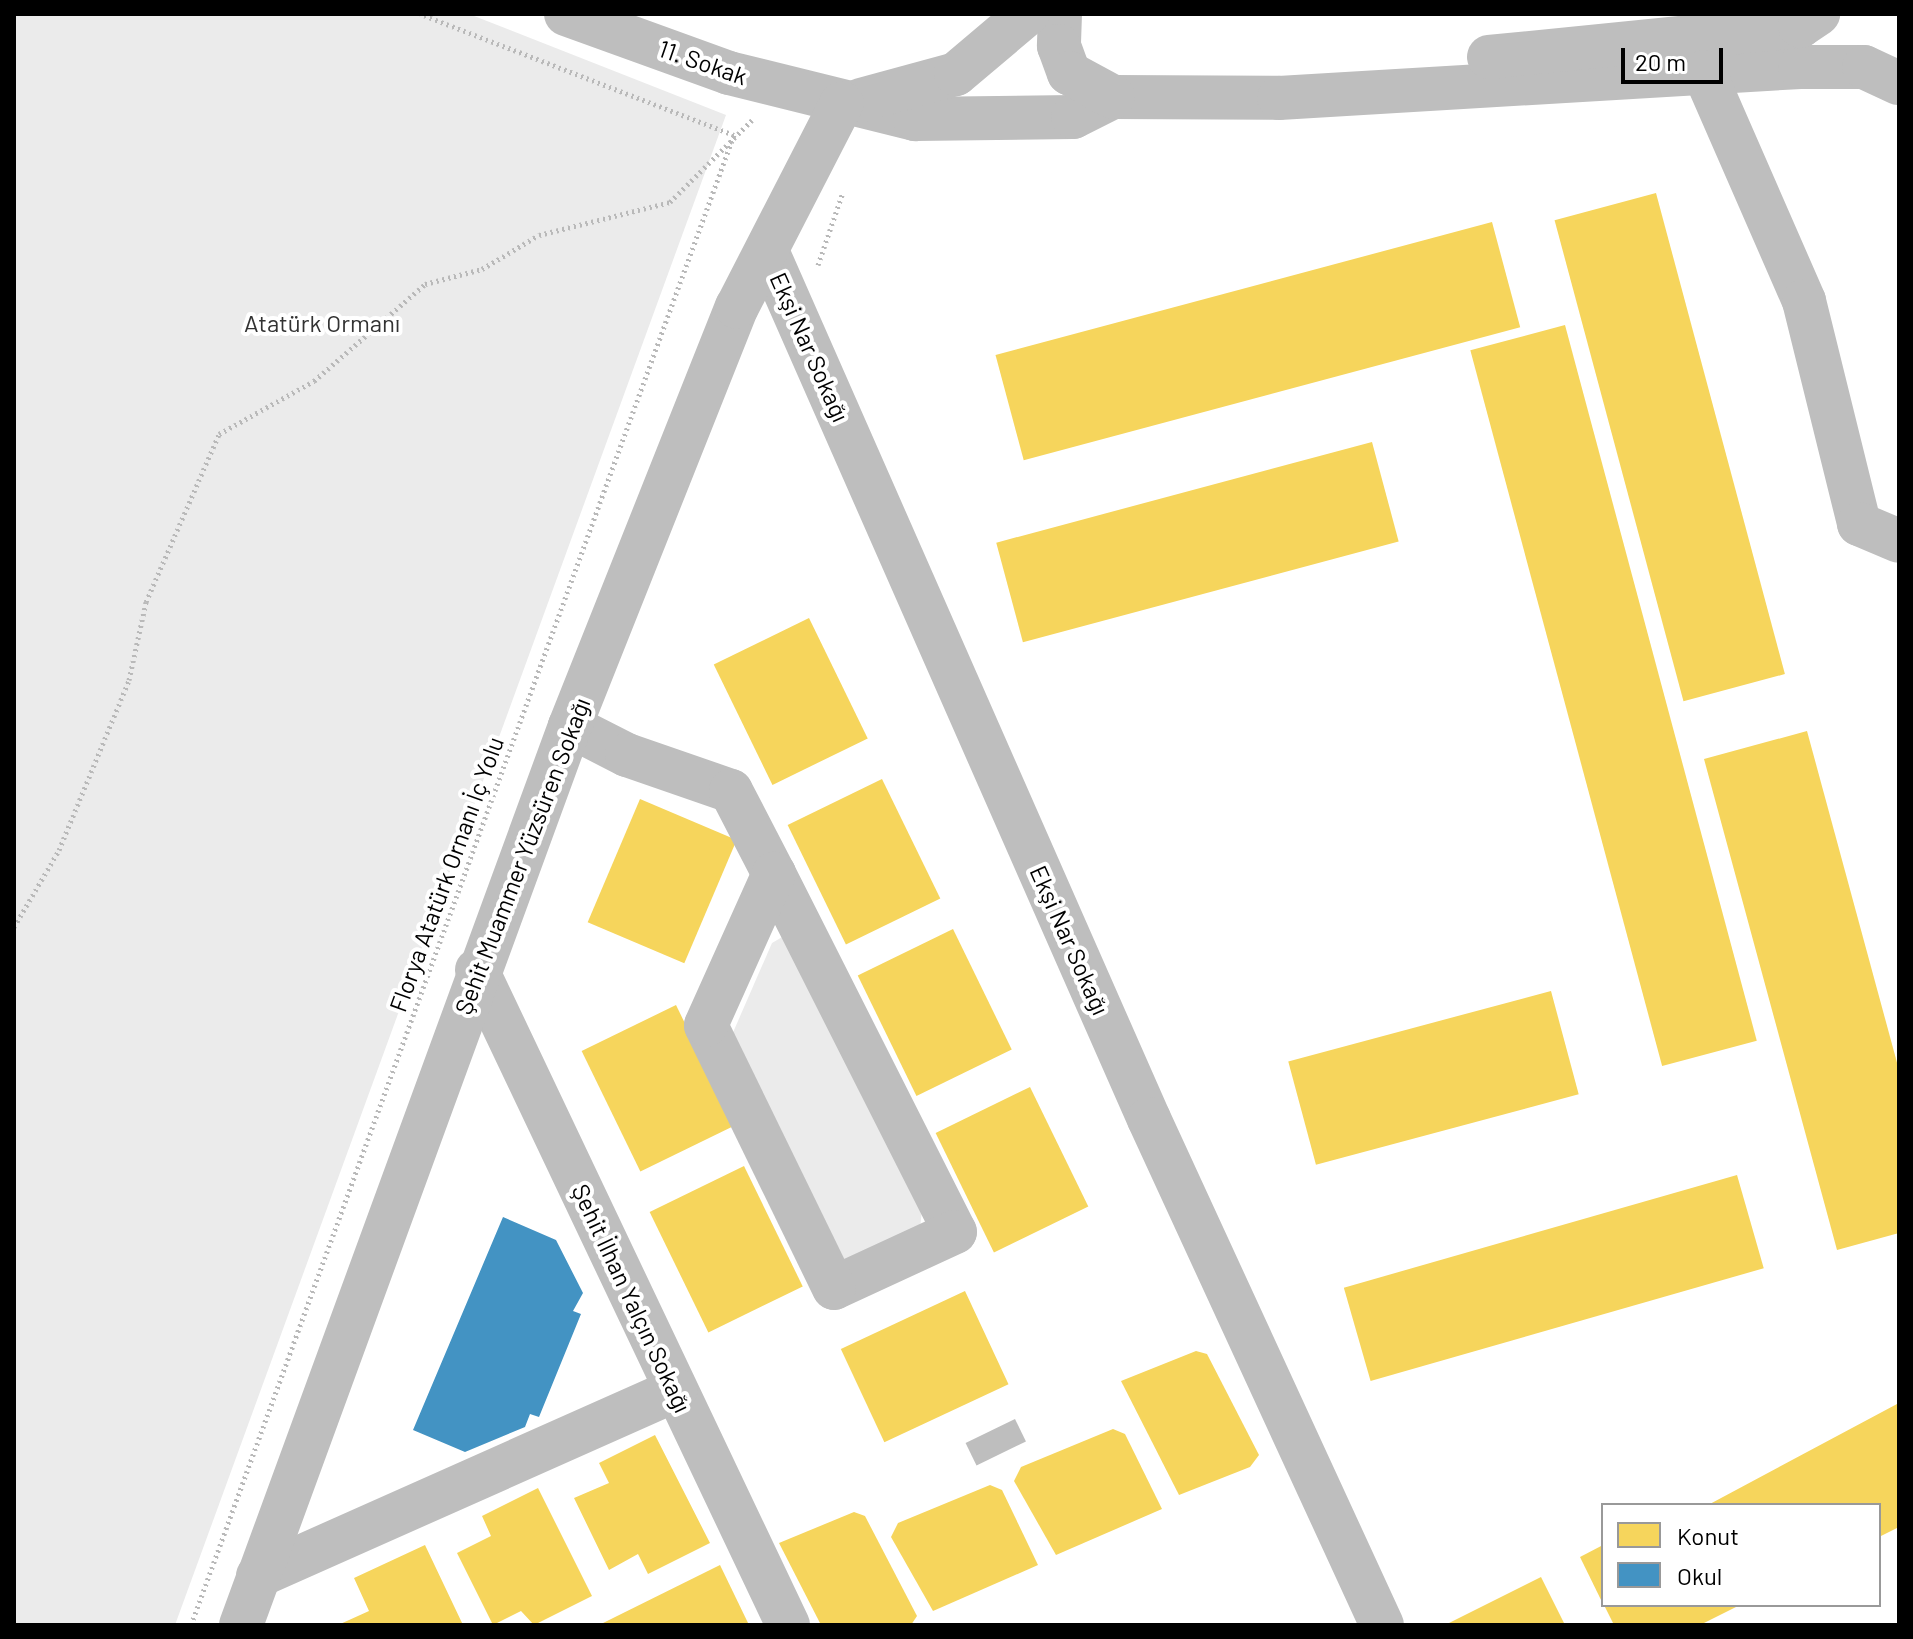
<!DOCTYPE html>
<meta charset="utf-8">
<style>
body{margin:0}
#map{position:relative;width:1913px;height:1639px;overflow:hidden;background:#fff;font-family:Barlow,sans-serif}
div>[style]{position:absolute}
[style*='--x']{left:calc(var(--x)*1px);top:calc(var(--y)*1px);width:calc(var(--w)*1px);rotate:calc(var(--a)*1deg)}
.green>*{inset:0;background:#ebebeb}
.water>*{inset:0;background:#bebebe;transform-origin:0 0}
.homes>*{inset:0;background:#f6d55c;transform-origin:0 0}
.schools>*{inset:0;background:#4393c3}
.path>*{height:5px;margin-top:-2.5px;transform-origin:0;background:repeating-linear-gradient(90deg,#b9b9b9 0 2px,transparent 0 6px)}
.minor>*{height:44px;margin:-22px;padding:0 22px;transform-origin:22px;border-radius:22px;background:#bebebe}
span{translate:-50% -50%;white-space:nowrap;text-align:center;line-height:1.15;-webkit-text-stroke:8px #fff;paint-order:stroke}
.street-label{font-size:24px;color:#000}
.park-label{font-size:24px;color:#323232}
.frame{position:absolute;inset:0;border:16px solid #000;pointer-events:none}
.legend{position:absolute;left:1601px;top:1503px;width:280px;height:104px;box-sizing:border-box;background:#fff;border:2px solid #999;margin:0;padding:10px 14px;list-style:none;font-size:24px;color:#000}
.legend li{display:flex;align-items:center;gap:16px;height:40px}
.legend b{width:40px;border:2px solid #999}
.scale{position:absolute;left:1621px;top:48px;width:102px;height:36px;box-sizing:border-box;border:4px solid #000;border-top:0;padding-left:10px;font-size:24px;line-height:28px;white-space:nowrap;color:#000;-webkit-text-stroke:6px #fff;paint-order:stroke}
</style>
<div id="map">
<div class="green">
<i style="clip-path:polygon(14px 14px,469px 14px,726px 115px,175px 1625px,14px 1625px)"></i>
<i style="clip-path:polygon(784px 936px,922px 1210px,920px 1228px,851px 1262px,836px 1258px,731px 1037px,772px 943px)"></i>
</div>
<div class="water">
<i style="left:1015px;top:1419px;width:25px;height:55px;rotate:64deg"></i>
</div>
<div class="homes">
<i style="left:1656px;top:193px;width:498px;height:105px;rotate:75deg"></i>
<i style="left:1492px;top:222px;width:109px;height:514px;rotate:75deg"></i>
<i style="left:1565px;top:325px;width:741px;height:98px;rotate:75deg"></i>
<i style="left:1372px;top:442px;width:103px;height:389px;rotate:75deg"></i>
<i style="left:809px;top:618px;width:134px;height:106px;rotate:64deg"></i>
<i style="clip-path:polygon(1807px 731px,1899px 1070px,1899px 1233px,1837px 1250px,1704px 759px)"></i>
<i style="left:882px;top:779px;width:133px;height:105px;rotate:64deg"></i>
<i style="left:640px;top:799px;width:105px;height:134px;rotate:23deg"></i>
<i style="left:953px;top:929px;width:134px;height:106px;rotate:64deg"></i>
<i style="left:1551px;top:991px;width:107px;height:272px;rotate:75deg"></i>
<i style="left:676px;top:1005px;width:134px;height:105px;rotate:64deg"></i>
<i style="left:1030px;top:1087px;width:133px;height:105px;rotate:64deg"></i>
<i style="left:744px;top:1166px;width:134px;height:105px;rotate:64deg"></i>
<i style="left:1737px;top:1175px;width:97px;height:409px;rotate:74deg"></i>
<i style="left:965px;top:1291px;width:103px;height:137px;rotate:65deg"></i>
<i style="clip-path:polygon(1196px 1351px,1207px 1354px,1259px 1455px,1250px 1467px,1179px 1495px,1121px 1381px)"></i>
<i style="clip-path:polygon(1897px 1404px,1899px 1527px,1879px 1537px,1879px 1505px,1708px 1505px)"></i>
<i style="clip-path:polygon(1113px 1429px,1125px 1434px,1162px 1509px,1056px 1555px,1014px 1481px,1021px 1467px)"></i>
<i style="clip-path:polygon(655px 1435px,710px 1543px,648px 1574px,638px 1554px,609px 1570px,574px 1498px,609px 1483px,599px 1463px)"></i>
<i style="clip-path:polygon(990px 1485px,1002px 1490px,1038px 1565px,933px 1611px,891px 1537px,898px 1523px)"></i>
<i style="clip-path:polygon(538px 1488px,592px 1596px,534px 1625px,521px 1611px,493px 1625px,457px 1553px,491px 1536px,482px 1516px)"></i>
<i style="clip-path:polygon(854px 1512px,865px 1516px,917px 1616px,911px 1625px,821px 1625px,779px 1543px)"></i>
<i style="clip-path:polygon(425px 1545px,463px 1625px,338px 1625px,369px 1611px,354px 1578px)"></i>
<i style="clip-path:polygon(1603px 1545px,1603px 1604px,1580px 1557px)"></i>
<i style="clip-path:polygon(720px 1565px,749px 1625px,599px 1625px)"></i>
<i style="clip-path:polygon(1541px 1577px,1565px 1625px,1445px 1625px)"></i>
<i style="clip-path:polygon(1604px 1605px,1740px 1605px,1700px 1625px,1614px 1625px)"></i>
</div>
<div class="schools">
<i style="clip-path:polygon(503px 1217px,556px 1240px,583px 1293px,573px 1311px,581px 1314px,539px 1417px,530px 1414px,525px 1427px,465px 1452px,413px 1430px)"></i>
</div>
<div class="path">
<i style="--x:818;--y:265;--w:77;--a:-71.1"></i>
<i style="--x:14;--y:927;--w:89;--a:-59.7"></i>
<i style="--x:59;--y:850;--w:184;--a:-67.6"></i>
<i style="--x:129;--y:680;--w:80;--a:-77.7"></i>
<i style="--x:146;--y:602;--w:183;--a:-66.5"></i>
<i style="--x:219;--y:434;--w:109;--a:-29.2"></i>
<i style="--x:314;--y:381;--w:147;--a:-41.1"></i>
<i style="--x:425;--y:284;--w:59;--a:-14.7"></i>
<i style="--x:482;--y:269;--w:66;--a:-30.8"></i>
<i style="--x:539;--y:235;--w:135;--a:-14.1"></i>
<i style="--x:670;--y:202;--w:116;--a:-45"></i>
<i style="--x:191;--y:1625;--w:1586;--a:-69.98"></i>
<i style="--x:734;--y:135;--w:336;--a:-158.9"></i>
</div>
<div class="minor">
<i style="--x:566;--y:14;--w:173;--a:19.9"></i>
<i style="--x:729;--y:73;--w:192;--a:13.9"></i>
<i style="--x:915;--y:119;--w:158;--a:-0.7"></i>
<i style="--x:1073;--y:117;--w:45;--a:-26.6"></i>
<i style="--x:1113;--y:97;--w:166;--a:0.3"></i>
<i style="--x:1279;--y:98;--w:522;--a:-3.41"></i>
<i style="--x:1800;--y:67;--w:64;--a:0"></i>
<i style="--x:1864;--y:67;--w:38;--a:25"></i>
<i style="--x:1060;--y:14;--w:32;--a:92"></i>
<i style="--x:1059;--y:46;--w:29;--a:70"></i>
<i style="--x:1069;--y:73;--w:50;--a:28.6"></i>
<i style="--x:1489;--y:57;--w:313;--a:-5.7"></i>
<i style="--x:1800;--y:26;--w:22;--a:-34"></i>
<i style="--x:1704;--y:72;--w:250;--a:66.4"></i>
<i style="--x:1804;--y:301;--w:230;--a:76.1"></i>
<i style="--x:1859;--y:524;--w:43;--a:23"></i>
<i style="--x:861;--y:100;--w:98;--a:-15.3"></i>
<i style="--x:956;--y:74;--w:93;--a:-40.2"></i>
<i style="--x:767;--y:251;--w:948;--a:66.25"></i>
<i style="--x:1149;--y:1119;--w:557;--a:65.28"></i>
<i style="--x:570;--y:726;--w:64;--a:27"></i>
<i style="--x:627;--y:755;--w:110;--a:19.1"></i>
<i style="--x:731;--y:791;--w:93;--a:62.6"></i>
<i style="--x:774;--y:874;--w:401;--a:63.2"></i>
<i style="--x:955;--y:1232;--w:133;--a:155.2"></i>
<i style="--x:834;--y:1288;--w:292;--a:-116"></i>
<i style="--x:706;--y:1025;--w:166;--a:-65.8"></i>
<i style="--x:477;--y:970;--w:725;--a:64.6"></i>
<i style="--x:258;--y:1576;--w:457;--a:-24"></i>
<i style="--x:241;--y:1625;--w:957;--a:-69.9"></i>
<i style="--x:570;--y:726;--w:451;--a:-68.3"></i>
<i style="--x:737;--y:307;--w:229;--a:-62.8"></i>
</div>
<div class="street-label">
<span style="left:703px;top:62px;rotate:19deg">11. Sokak</span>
<span style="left:810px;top:347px;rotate:66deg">Ekşi Nar Sokağı</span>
<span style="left:522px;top:856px;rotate:-69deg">Şehit Muammer Yüzsüren Sokağı</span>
<span style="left:446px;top:874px;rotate:-70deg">Florya Atatürk Ornanı İç Yolu</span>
<span style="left:1070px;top:940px;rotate:66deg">Ekşi Nar Sokağı</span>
<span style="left:632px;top:1298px;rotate:65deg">Şehit İlhan Yalçın Sokağı</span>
</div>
<div class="park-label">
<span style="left:322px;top:323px">Atatürk Ormanı</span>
</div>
<div class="frame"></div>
<ul class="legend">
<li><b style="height:22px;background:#f6d55c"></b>Konut</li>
<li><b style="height:22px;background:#4393c3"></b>Okul</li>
</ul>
<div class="scale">20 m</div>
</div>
